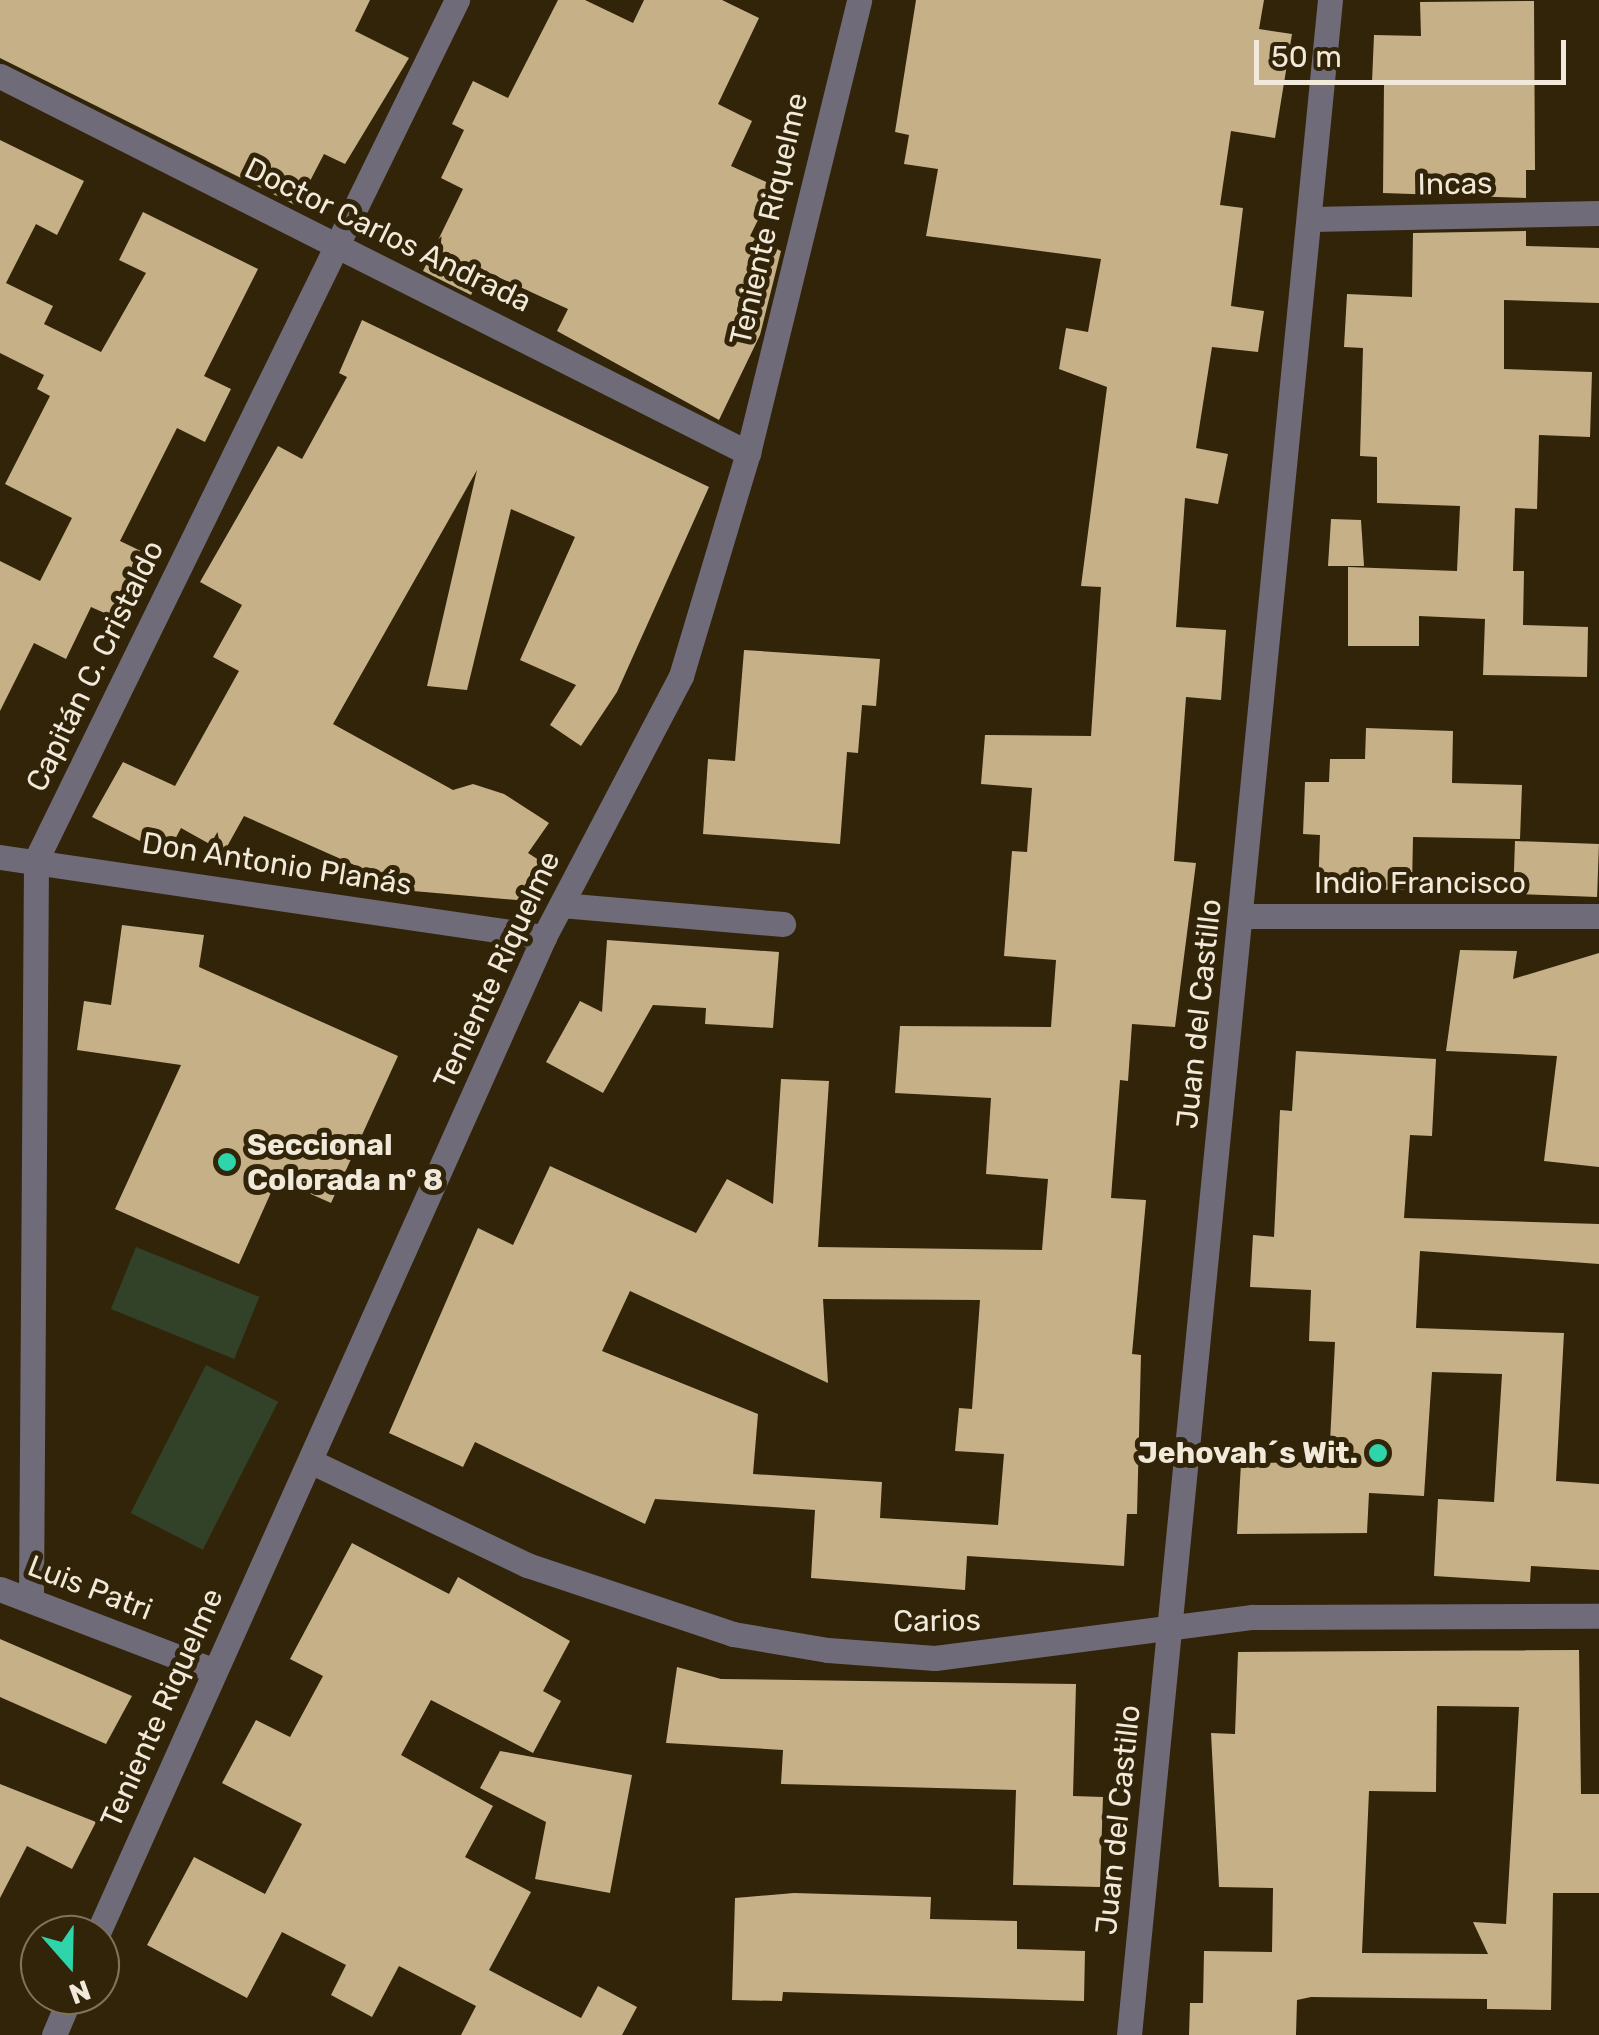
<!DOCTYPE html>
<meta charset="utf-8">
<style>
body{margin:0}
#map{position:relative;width:1599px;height:2035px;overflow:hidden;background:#322408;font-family:Rubik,sans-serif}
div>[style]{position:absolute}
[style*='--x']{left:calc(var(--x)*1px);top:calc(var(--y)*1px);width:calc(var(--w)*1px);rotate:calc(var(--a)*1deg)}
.green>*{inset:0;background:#324229;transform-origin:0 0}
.building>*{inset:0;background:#c6b088;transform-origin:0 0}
.minor>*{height:25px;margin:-12.5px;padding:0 12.5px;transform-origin:12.5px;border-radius:12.5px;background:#6f6b79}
.dots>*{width:28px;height:28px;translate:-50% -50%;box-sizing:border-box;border:5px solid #322408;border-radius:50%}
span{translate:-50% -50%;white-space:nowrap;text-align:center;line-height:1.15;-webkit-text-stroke:10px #322408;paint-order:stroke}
.street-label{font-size:30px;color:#f1e9d9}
.poi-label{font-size:30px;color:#f1e9d9;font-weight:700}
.left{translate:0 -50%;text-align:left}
.right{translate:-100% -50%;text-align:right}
.north{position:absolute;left:20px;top:1915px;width:100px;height:100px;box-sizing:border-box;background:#322408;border:2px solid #7e735c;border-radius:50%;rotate:160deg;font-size:28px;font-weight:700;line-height:40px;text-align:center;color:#f1e9d9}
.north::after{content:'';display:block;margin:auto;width:35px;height:45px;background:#2ed4aa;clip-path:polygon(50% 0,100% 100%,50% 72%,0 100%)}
.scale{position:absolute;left:1254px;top:40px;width:312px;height:45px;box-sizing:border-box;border:5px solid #f1e9d9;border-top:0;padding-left:12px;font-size:30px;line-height:35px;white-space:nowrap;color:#f1e9d9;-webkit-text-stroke:8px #322408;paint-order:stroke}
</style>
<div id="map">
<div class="green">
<i style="left:136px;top:1247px;width:133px;height:67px;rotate:22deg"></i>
<i style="left:206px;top:1365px;width:81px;height:166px;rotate:27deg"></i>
</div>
<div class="building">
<i style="clip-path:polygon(0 0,370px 0,355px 31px,409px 58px,345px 164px,324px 154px,297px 206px,0 58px)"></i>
<i style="clip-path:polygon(558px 0,585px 0,633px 23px,644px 0,722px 0,759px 18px,718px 104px,752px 121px,731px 166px,775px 186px,750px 236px,781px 251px,760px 335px,719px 420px,557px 331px,568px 309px,483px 270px,471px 295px,423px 271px,463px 189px,441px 178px,464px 130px,452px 124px,473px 81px,508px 98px)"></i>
<i style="clip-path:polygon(evenodd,916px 0,1264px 0,1259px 29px,1292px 34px,1275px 138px,1231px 131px,1220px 205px,1243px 208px,1231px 306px,1264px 311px,1258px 352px,1212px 347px,1196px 448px,1228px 454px,1218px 504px,1185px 498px,1176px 627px,1226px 630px,1221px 700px,1186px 697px,1174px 861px,1196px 863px,1175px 1027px,1132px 1024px,1128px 1081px,1120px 1080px,1111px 1198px,1146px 1200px,1132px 1354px,1141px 1355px,1137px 1514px,1127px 1514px,1124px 1566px,967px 1556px,965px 1590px,811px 1578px,815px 1510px,655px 1499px,645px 1524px,475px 1442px,463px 1467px,389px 1433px,478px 1228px,513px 1245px,550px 1166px,696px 1233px,727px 1179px,773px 1204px,781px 1079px,829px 1081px,818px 1247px,1042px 1250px,1048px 1179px,986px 1174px,991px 1098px,895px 1093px,900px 1026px,1051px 1027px,1056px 960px,1004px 956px,1012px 851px,1027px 852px,1032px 788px,981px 784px,985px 735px,1091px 736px,1101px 587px,1081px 586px,1107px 387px,1059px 369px,1066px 328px,1088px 332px,1101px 259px,926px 236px,938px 169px,904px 164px,909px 135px,895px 132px,916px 0,630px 1291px,828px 1383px,823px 1299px,980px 1300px,972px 1409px,959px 1408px,955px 1451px,1004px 1454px,998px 1525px,880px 1518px,882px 1482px,753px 1474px,758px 1414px,602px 1351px,630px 1291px)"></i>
<i style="clip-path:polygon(1534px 1px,1535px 170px,1526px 170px,1526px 198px,1383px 193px,1384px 82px,1372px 82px,1374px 35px,1421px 36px,1420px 2px)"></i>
<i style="clip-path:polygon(0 140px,84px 181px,57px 235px,36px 224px,6px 283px,53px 306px,44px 324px,101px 352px,146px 273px,119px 260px,143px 212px,258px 269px,204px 376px,231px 389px,205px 442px,177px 428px,120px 541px,141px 551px,109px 615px,91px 607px,66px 659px,34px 643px,0 711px,0 561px,40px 581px,72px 518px,5px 484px,50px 396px,37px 389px,44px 375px,0 353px)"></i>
<i style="clip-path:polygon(1526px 231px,1526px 246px,1599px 248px,1599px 303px,1504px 300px,1504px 369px,1592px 372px,1590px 437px,1539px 435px,1537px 509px,1515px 508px,1513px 571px,1524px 571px,1523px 625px,1588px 627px,1587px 677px,1483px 675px,1485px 619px,1419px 616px,1419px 646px,1348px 646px,1348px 567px,1457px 571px,1460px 506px,1377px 503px,1377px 457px,1360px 456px,1363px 348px,1344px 347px,1347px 294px,1412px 297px,1413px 233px)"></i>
<i style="clip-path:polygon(362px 320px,709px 487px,617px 692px,581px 746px,550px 725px,576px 685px,520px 660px,575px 537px,511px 509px,467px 690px,427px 686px,477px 470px,333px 724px,453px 790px,473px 784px,504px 794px,549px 823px,528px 853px,542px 862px,517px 900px,413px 891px,244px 816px,224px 852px,181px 828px,171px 847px,155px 838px,150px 846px,92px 817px,123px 762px,175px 786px,239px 671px,213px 657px,242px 605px,200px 582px,278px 446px,302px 459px,347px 377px,339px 373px)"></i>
<i style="clip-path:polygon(1331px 519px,1361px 520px,1364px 566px,1328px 566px)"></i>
<i style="clip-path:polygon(744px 650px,880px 659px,876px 706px,862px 705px,858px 753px,847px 752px,840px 844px,703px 834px,708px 759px,735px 761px)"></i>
<i style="clip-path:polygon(1366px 728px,1453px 731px,1452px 783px,1522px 785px,1520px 839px,1413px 837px,1412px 889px,1318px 892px,1320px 835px,1303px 834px,1305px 782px,1329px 782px,1330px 759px,1365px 759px)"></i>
<i style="left:1515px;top:841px;width:84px;height:53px;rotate:2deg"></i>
<i style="clip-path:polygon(122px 925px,204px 935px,199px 967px,398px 1056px,331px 1203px,277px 1179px,239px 1264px,115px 1209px,181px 1065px,77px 1050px,84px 1001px,111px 1005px)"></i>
<i style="clip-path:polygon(607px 940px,779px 952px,773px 1028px,705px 1024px,706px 1008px,653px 1005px,603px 1093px,546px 1062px,580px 1001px,602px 1012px)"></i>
<i style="clip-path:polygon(1460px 950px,1517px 951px,1513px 979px,1599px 953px,1599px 1167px,1544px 1161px,1557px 1056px,1446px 1051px)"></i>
<i style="clip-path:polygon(1296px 1051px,1436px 1059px,1432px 1136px,1410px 1135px,1404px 1218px,1599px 1224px,1599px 1264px,1420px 1251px,1416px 1328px,1564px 1333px,1556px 1481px,1599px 1484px,1599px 1570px,1531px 1566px,1530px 1582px,1434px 1576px,1438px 1499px,1494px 1502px,1502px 1374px,1432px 1372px,1424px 1496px,1369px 1493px,1367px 1533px,1237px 1534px,1241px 1463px,1329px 1462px,1335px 1342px,1309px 1341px,1311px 1290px,1250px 1287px,1253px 1235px,1274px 1237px,1280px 1110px,1292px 1111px)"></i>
<i style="clip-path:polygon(352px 1543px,449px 1594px,458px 1577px,570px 1641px,543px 1691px,561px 1701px,533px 1753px,431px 1700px,401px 1755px,493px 1806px,465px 1857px,531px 1892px,489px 1970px,581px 2018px,598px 1986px,637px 2007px,622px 2035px,461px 2035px,476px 2006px,399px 1966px,372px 2017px,331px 1995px,346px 1965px,282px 1932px,247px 1998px,147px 1945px,194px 1857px,265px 1894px,302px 1824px,222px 1783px,256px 1720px,290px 1737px,323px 1676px,290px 1659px)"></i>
<i style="clip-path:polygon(0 1639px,132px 1696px,106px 1744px,0 1697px)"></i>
<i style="clip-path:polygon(evenodd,1579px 1650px,1581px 1794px,1599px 1794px,1599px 1893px,1553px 1893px,1551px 2010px,1487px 2009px,1487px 1999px,1311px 1997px,1297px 2000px,1296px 2035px,1189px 2035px,1190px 2003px,1203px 2003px,1204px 1951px,1272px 1952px,1273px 1888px,1219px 1887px,1211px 1733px,1235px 1734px,1238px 1652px,1579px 1650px,1437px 1706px,1519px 1707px,1506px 1924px,1473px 1922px,1488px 1954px,1362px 1953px,1369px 1791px,1436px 1792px,1437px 1706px)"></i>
<i style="clip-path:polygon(677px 1667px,721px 1679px,1076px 1684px,1073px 1796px,1103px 1797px,1100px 1887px,1013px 1885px,1016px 1790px,781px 1784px,783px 1750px,666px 1743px)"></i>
<i style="clip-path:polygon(500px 1751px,632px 1775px,610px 1893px,535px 1879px,546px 1822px,480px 1788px)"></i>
<i style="clip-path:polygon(0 1784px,96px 1822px,72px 1869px,27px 1846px,0 1898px)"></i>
<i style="clip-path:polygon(794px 1893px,931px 1897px,930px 1919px,1017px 1921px,1017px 1949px,1085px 1951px,1084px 2001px,783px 1992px,782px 2001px,732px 2000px,735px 1898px)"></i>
</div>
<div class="minor">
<i style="--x:0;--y:76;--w:838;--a:26.75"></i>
<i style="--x:1312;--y:219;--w:287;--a:-1.2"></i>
<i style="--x:0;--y:857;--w:550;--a:8.37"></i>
<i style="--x:561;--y:905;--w:223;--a:4.9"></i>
<i style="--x:1242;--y:916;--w:357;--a:0"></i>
<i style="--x:310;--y:1461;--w:241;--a:25.6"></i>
<i style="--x:527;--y:1565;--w:217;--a:18.5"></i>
<i style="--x:733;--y:1634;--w:96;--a:9.6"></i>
<i style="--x:828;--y:1650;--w:107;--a:4.3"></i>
<i style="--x:935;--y:1658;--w:320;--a:-7.4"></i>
<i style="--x:1252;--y:1617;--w:347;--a:-0.2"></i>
<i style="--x:0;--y:1589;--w:227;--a:20.9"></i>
<i style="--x:31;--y:1597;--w:737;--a:-89.61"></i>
<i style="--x:36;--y:860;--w:958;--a:-63.92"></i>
<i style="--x:97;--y:1935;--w:1094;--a:-65.87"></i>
<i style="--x:544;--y:937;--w:295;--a:-62.3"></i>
<i style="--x:681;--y:676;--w:233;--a:-73.3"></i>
<i style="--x:748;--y:453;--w:466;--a:-76.2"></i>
<i style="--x:54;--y:2035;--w:43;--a:-67"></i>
<i style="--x:1129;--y:2035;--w:2045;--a:-84.36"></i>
</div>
<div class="dots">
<i style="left:227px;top:1162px;background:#2ed4aa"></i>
<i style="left:1378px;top:1453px;background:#2ed4aa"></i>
</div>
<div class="street-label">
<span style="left:1455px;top:184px;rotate:-1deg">Incas</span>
<span style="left:769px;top:219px;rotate:-77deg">Teniente Riquelme</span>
<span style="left:388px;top:235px;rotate:26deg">Doctor Carlos Andrada</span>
<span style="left:95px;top:666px;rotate:-64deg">Capitán C. Cristaldo</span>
<span style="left:277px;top:864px;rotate:9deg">Don Antonio Planás</span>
<span style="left:1420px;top:883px">Indio Francisco</span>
<span style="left:497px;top:970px;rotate:-65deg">Teniente Riquelme</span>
<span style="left:1199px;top:1014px;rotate:-84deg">Juan del Castillo</span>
<span style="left:90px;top:1588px;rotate:21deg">Luis Patri</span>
<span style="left:937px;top:1621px;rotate:-1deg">Carios</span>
<span style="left:162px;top:1708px;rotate:-66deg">Teniente Riquelme</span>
<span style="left:1118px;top:1820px;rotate:-84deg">Juan del Castillo</span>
</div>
<div class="poi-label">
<span class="left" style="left:247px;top:1162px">Seccional<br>Colorada nº 8</span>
<span class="right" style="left:1358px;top:1453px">Jehovah´s Wit.</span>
</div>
<div class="north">N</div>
<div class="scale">50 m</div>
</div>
